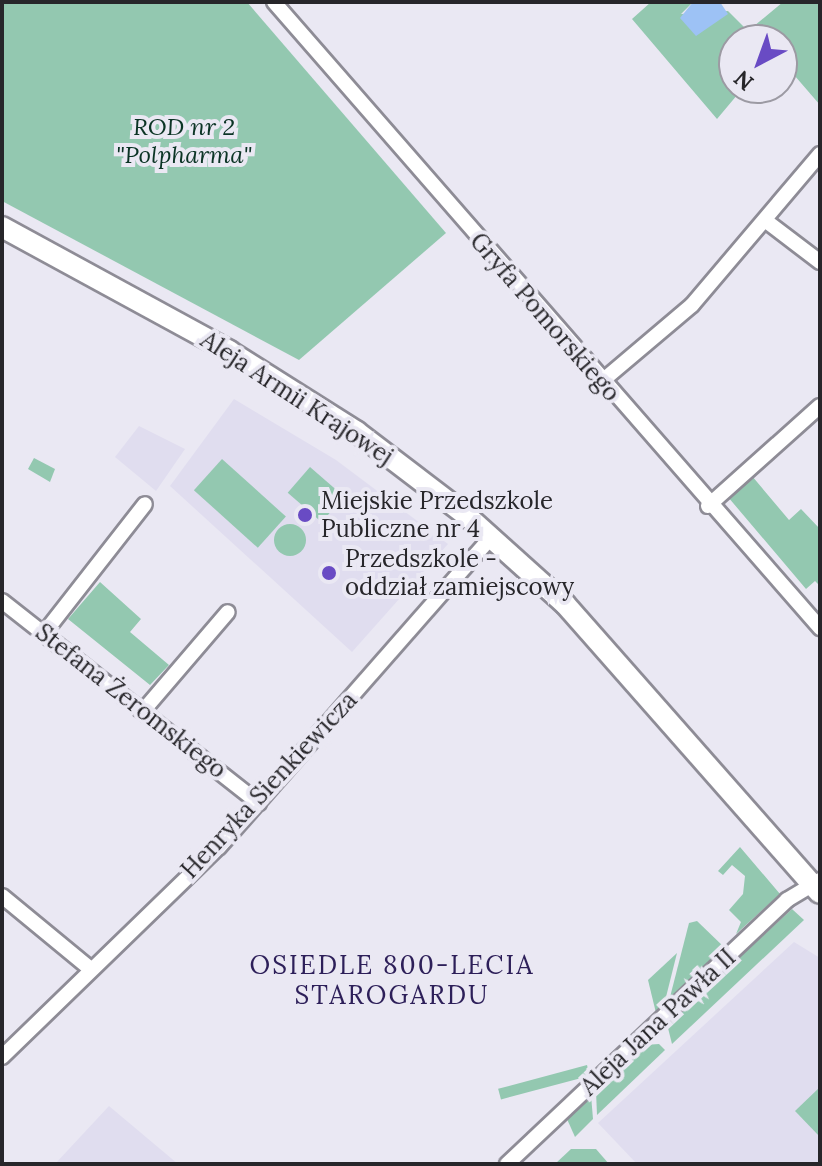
<!DOCTYPE html>
<meta charset="utf-8">
<style>
body{margin:0}
#map{position:relative;width:822px;height:1166px;overflow:hidden;background:#eae8f3;font-family:Lora,serif}
div>[style]{position:absolute}
[style*='--x']{left:calc(var(--x)*1px);top:calc(var(--y)*1px);width:calc(var(--w)*1px);rotate:calc(var(--a)*1deg)}
.built>*{inset:0;background:#e0ddef}
.green>*{inset:0;background:#93c8b0;transform-origin:0 0}
.round{border-radius:50%}
.water>*{inset:0;background:#9dc2f5}
.roads{filter:drop-shadow(2px 0 #8e8c96) drop-shadow(-2px 0 #8e8c96) drop-shadow(0 2px #8e8c96) drop-shadow(0 -2px #8e8c96)}
.street>*{height:14px;margin:-7px;padding:0 7px;transform-origin:7px;border-radius:7px;background:#fff}
.secondary>*{height:20px;margin:-10px;padding:0 10px;transform-origin:10px;border-radius:10px;background:#fff}
.dots>*{width:22px;height:22px;translate:-50% -50%;box-sizing:border-box;border:4px solid #eae8f3;border-radius:50%}
span{translate:-50% -50%;white-space:nowrap;text-align:center;line-height:1.15;-webkit-text-stroke:8px #eae8f3;paint-order:stroke}
.park-label{font-size:24px;color:#0b3425;font-style:italic}
.street-label{font-size:24px;color:#27262a}
.poi-label{font-size:24px;color:#27262a}
.left{translate:0 -50%;text-align:left}
.neighbourhood-label{font-size:26px;color:#2d1f59;letter-spacing:2px}
.frame{position:absolute;inset:0;border:4px solid #27262a;pointer-events:none}
.north{position:absolute;left:718px;top:24px;width:80px;height:80px;box-sizing:border-box;background:#eae8f3;border:2px solid #9c9aa3;border-radius:50%;rotate:221deg;font-size:22px;font-weight:700;line-height:32px;text-align:center;color:#27262a}
.north::after{content:'';display:block;margin:auto;width:28px;height:36px;background:#694bc4;clip-path:polygon(50% 0,100% 100%,50% 72%,0 100%)}
</style>
<div id="map">
<div class="built">
<i style="clip-path:polygon(234px 399px,336px 460px,448px 544px,352px 652px,170px 486px)"></i>
<i style="clip-path:polygon(139px 426px,185px 449px,156px 491px,115px 457px)"></i>
<i style="clip-path:polygon(794px 942px,820px 958px,820px 1164px,637px 1164px,598px 1123px)"></i>
<i style="clip-path:polygon(109px 1106px,178px 1164px,55px 1164px)"></i>
</div>
<div class="green">
<i style="clip-path:polygon(2px 2px,247px 2px,446px 233px,299px 360px,2px 201px)"></i>
<i style="clip-path:polygon(651px 2px,693px 2px,681px 14px,728px 11px,748px 31px,783px 2px,820px 2px,820px 105px,782px 61px,782px 40px,734px 40px,734px 88px,743px 88px,717px 119px,632px 19px)"></i>
<i style="clip-path:polygon(34px 458px,55px 469px,50px 482px,28px 469px)"></i>
<i style="left:222px;top:459px;width:86px;height:42px;rotate:42deg"></i>
<i style="left:310px;top:467px;width:45px;height:34px;rotate:41deg"></i>
<i style="clip-path:polygon(752px 476px,789px 520px,801px 509px,820px 529px,820px 586px,815px 581px,806px 589px,728px 497px)"></i>
<i class="round" style="left:274px;top:524px;width:32px;height:32px"></i>
<i style="clip-path:polygon(100px 582px,141px 619px,130px 632px,169px 665px,150px 685px,68px 619px)"></i>
<i style="clip-path:polygon(740px 847px,780px 894px,736px 934px,741px 922px,729px 910px,743px 894px,745px 876px,732px 865px,723px 875px,718px 871px)"></i>
<i style="clip-path:polygon(792px 909px,804px 920px,672px 1044px,667px 1024px)"></i>
<i style="clip-path:polygon(697px 921px,725px 948px,669px 1001px,689px 923px)"></i>
<i style="clip-path:polygon(677px 953px,664px 1005px,656px 1013px,648px 980px)"></i>
<i style="clip-path:polygon(659px 1044px,665px 1050px,597px 1115px,596px 1091px,645px 1045px)"></i>
<i style="left:587px;top:1065px;width:11px;height:92px;rotate:75deg"></i>
<i style="clip-path:polygon(820px 1087px,820px 1137px,795px 1111px)"></i>
<i style="clip-path:polygon(591px 1095px,593px 1119px,575px 1137px,567px 1119px)"></i>
<i style="clip-path:polygon(571px 1149px,596px 1149px,609px 1164px,555px 1164px)"></i>
</div>
<div class="water">
<i style="clip-path:polygon(693px 2px,720px 2px,728px 14px,696px 36px,680px 18px)"></i>
</div>
<div class="roads">
<div class="street">
<i style="--x:274;--y:2;--w:831;--a:48.9"></i>
<i style="--x:766;--y:221;--w:68;--a:37.2"></i>
<i style="--x:601;--y:382;--w:119;--a:-40.2"></i>
<i style="--x:692;--y:305;--w:198;--a:-49.7"></i>
<i style="--x:708;--y:506;--w:150;--a:-41.8"></i>
<i style="--x:2;--y:601;--w:327;--a:38.2"></i>
<i style="--x:45;--y:632;--w:162;--a:-52"></i>
<i style="--x:143;--y:711;--w:130;--a:-49.4"></i>
<i style="--x:2;--y:896;--w:112;--a:39.5"></i>
<i style="--x:2;--y:1057;--w:302;--a:-44.1"></i>
<i style="--x:219;--y:847;--w:412;--a:-48.7"></i>
<i style="--x:507;--y:1164;--w:385;--a:-43.3"></i>
<i style="--x:787;--y:900;--w:39;--a:-31"></i>
</div>
<div class="secondary">
<i style="--x:2;--y:227;--w:259;--a:28.6"></i>
<i style="--x:229;--y:351;--w:151;--a:32.3"></i>
<i style="--x:357;--y:432;--w:137;--a:37.3"></i>
<i style="--x:466;--y:515;--w:133;--a:42"></i>
<i style="--x:565;--y:604;--w:385;--a:48.6"></i>
</div>
</div>
<div class="dots">
<i style="left:305px;top:515px;background:#694bc4"></i>
<i style="left:329px;top:573px;background:#694bc4"></i>
</div>
<div class="park-label">
<span style="left:184px;top:141px">ROD nr 2<br>"Polpharma"</span>
</div>
<div class="street-label">
<span style="left:545px;top:317px;rotate:49deg">Gryfa Pomorskiego</span>
<span style="left:297px;top:398px;rotate:33deg">Aleja Armii Krajowej</span>
<span style="left:131px;top:701px;rotate:38deg">Stefana Żeromskiego</span>
<span style="left:269px;top:785px;rotate:-47deg">Henryka Sienkiewicza</span>
<span style="left:658px;top:1022px;rotate:-43deg">Aleja Jana Pawła II</span>
</div>
<div class="poi-label">
<span class="left" style="left:321px;top:515px">Miejskie Przedszkole<br>Publiczne nr 4</span>
<span class="left" style="left:345px;top:573px">Przedszkole -<br>oddział zamiejscowy</span>
</div>
<div class="neighbourhood-label">
<span style="left:392px;top:980px">OSIEDLE 800-LECIA<br>STAROGARDU</span>
</div>
<div class="frame"></div>
<div class="north">N</div>
</div>
